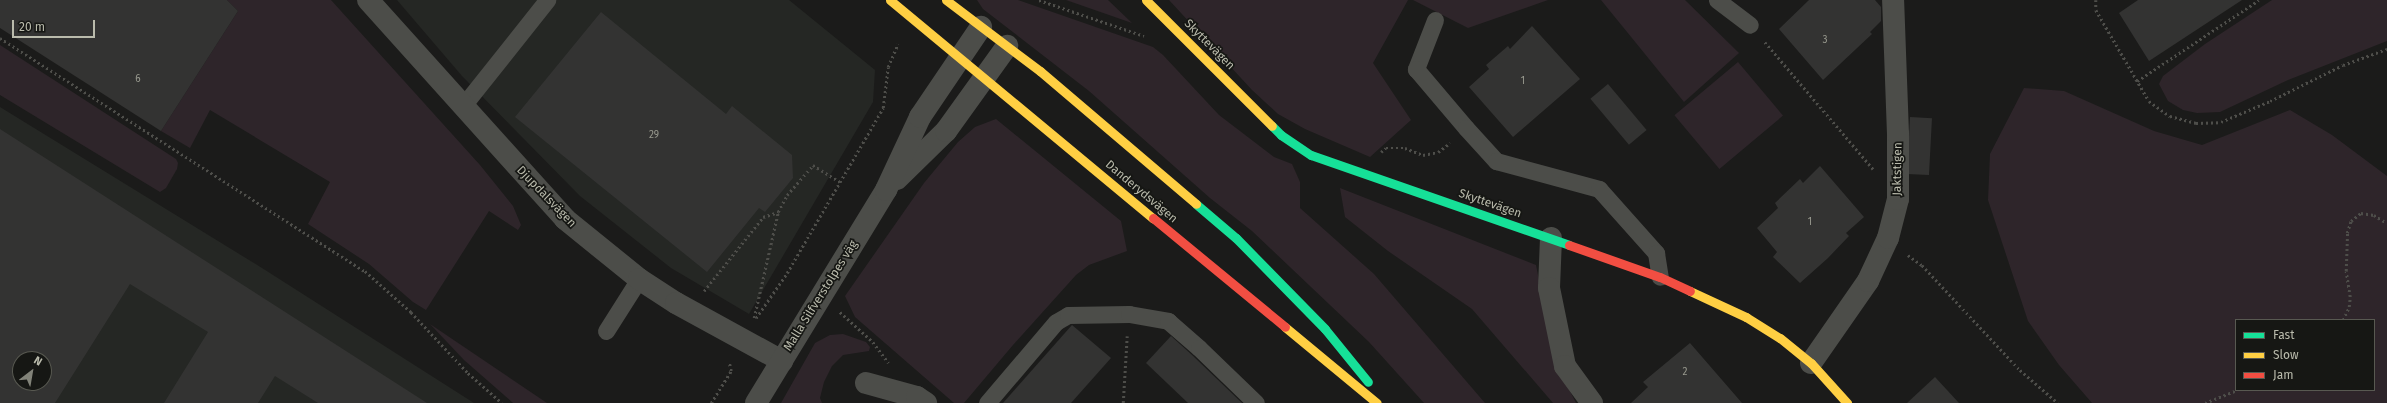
<!DOCTYPE html>
<meta charset="utf-8">
<style>
body{margin:0}
#map{position:relative;width:2387px;height:403px;overflow:hidden;background:#1b1b1a;font-family:"Fira Sans",sans-serif}
div>[style]{position:absolute}
[style*='--x']{left:calc(var(--x)*1px);top:calc(var(--y)*1px);width:calc(var(--w)*1px);rotate:calc(var(--a)*1deg)}
.built>*{inset:0;background:#252724}
.green>*{inset:0;background:#2e252a;transform-origin:0 0}
.building>*{inset:0;background:#333332;transform-origin:0 0}
.path>*{height:2.5px;margin-top:-1.25px;transform-origin:0;background:repeating-linear-gradient(90deg,#4e4e4a 0 2px,transparent 0 5px)}
.lane>*{height:17px;margin:-8.5px;padding:0 8.5px;transform-origin:8.5px;border-radius:8.5px;background:#4c4d49}
.street>*{height:22px;margin:-11px;padding:0 11px;transform-origin:11px;border-radius:11px;background:#4c4d49}
.fast>*{height:9px;margin:-4.5px;padding:0 4.5px;transform-origin:4.5px;border-radius:4.5px;background:#16e098}
.slow>*{height:9px;margin:-4.5px;padding:0 4.5px;transform-origin:4.5px;border-radius:4.5px;background:#ffcf43}
.jam>*{height:9px;margin:-4.5px;padding:0 4.5px;transform-origin:4.5px;border-radius:4.5px;background:#f24e42}
span{translate:-50% -50%;white-space:nowrap;text-align:center;line-height:1.15;-webkit-text-stroke:3.5px #161714;paint-order:stroke}
.number-label{font-size:10px;color:#98998e}
.number-label span{-webkit-text-stroke-width:0}
.street-label{font-size:12px;color:#babbac}
.legend{position:absolute;left:2235px;top:319px;width:140px;height:72px;box-sizing:border-box;background:#161714;border:1px solid #585951;margin:0;padding:5px 7px;list-style:none;font-size:12px;color:#babbac}
.legend li{display:flex;align-items:center;gap:8px;height:20px}
.legend b{width:20px;border:1px solid #585951}
.north{position:absolute;left:12px;top:351px;width:40px;height:40px;box-sizing:border-box;background:#161714;border:1px solid #585951;border-radius:50%;rotate:31deg;font-size:11px;font-weight:700;line-height:16px;text-align:center;color:#babbac}
.north::after{content:'';display:block;margin:auto;width:14px;height:18px;background:#828379;clip-path:polygon(50% 0,100% 100%,50% 72%,0 100%)}
.scale{position:absolute;left:12px;top:20px;width:83px;height:18px;box-sizing:border-box;border:2px solid #babbac;border-top:0;padding-left:5px;font-size:12px;line-height:14px;white-space:nowrap;color:#babbac;-webkit-text-stroke:3px #161714;paint-order:stroke}
</style>
<div id="map">
<div class="built">
<i style="clip-path:polygon(397px 0,789px 0,875px 70px,873px 102px,749px 314px,671px 268px,580px 196px,462px 76px)"></i>
<i style="clip-path:polygon(evenodd,0 107px,262px 268px,474px 403px,0 403px,0 107px,20px 359px,44px 359px,44px 383px,20px 383px,20px 359px)"></i>
</div>
<div class="green">
<i style="clip-path:polygon(227px 0,331px 0,480px 165px,513px 206px,521px 225px,518px 230px,489px 211px,426px 310px,413px 302px,369px 264px,308px 224px,330px 182px,210px 110px,190px 148px,161px 131px,238px 11px)"></i>
<i style="clip-path:polygon(977px 0,1018px 0,1153px 47px,1163px 55px,1219px 115px,1274px 157px,1292px 164px,1300px 182px,1300px 208px,1374px 274px,1485px 403px,1424px 403px,1369px 342px,1252px 231px,1210px 198px,1089px 91px,983px 9px)"></i>
<i style="clip-path:polygon(1066px 0,1108px 0,1132px 23px)"></i>
<i style="clip-path:polygon(1169px 0,1408px 0,1373px 63px,1411px 120px,1370px 157px,1305px 129px,1278px 114px,1252px 90px)"></i>
<i style="clip-path:polygon(1413px 0,1548px 0,1468px 28px)"></i>
<i style="clip-path:polygon(1601px 0,1685px 0,1739px 53px,1684px 102px)"></i>
<i style="clip-path:polygon(2272px 0,2387px 0,2387px 41px,2288px 80px,2220px 112px,2197px 113px,2183px 110px,2168px 101px,2159px 84px,2163px 76px,2205px 44px)"></i>
<i style="clip-path:polygon(0 45px,176px 159px,178px 163px,177px 169px,166px 188px,160px 192px,0 95px)"></i>
<i style="left:1738px;top:62px;width:70px;height:83px;rotate:50deg"></i>
<i style="clip-path:polygon(evenodd,2024px 88px,2064px 91px,2154px 131px,2202px 145px,2290px 110px,2332px 135px,2387px 176px,2387px 403px,2092px 403px,2059px 365px,2028px 321px,1988px 200px,1990px 154px,2024px 88px,2236px 320px,2374px 320px,2374px 390px,2236px 390px,2236px 320px)"></i>
<i style="clip-path:polygon(996px 119px,1121px 221px,1127px 251px,1089px 265px,1076px 275px,1013px 345px,964px 403px,954px 403px,855px 317px,845px 296px,924px 183px,958px 142px,975px 127px)"></i>
<i style="clip-path:polygon(1340px 188px,1536px 265px,1555px 361px,1576px 403px,1553px 403px,1472px 309px,1388px 251px,1345px 217px)"></i>
<i style="clip-path:polygon(430px 324px,547px 403px,513px 403px,464px 360px)"></i>
<i style="clip-path:polygon(843px 334px,866px 342px,870px 347px,869px 351px,843px 355px,832px 366px,824px 382px,820px 398px,822px 403px,781px 403px,815px 343px,830px 335px)"></i>
</div>
<div class="building">
<i style="clip-path:polygon(0 0,227px 0,238px 11px,161px 131px,0 28px)"></i>
<i style="clip-path:polygon(1809px 0,1875px 0,1881px 7px,1881px 21px,1870px 32px,1872px 34px,1823px 80px,1779px 29px)"></i>
<i style="clip-path:polygon(2138px 0,2242px 0,2149px 61px,2119px 13px)"></i>
<i style="clip-path:polygon(601px 12px,726px 114px,732px 106px,792px 155px,793px 178px,765px 212px,759px 208px,707px 272px,515px 117px)"></i>
<i style="clip-path:polygon(1532px 26px,1580px 79px,1513px 137px,1469px 87px,1489px 69px,1486px 65px,1508px 46px,1510px 49px)"></i>
<i style="left:1608px;top:84px;width:60px;height:23px;rotate:50deg"></i>
<i style="left:1910px;top:117px;width:22px;height:57px;rotate:3deg"></i>
<i style="clip-path:polygon(evenodd,0 129px,204px 260px,427px 403px,318px 403px,275px 376px,258px 403px,164px 403px,208px 332px,130px 284px,55px 403px,0 403px,0 129px,20px 359px,44px 359px,44px 383px,20px 383px,20px 359px)"></i>
<i style="clip-path:polygon(1820px 166px,1864px 217px,1846px 233px,1849px 236px,1828px 258px,1800px 283px,1773px 257px,1777px 252px,1757px 228px,1778px 208px,1775px 203px,1800px 179px,1803px 183px)"></i>
<i style="clip-path:polygon(1072px 325px,1111px 358px,1071px 403px,1003px 403px)"></i>
<i style="clip-path:polygon(1171px 336px,1192px 355px,1242px 403px,1188px 403px,1146px 363px)"></i>
<i style="clip-path:polygon(1690px 343px,1742px 403px,1631px 403px,1648px 387px,1643px 382px)"></i>
<i style="clip-path:polygon(1935px 377px,1959px 403px,1907px 403px)"></i>
</div>
<div class="path">
<i style="--x:1039;--y:0;--w:111;--a:18.9"></i>
<i style="--x:2096;--y:0;--w:10;--a:90"></i>
<i style="--x:2096;--y:10;--w:105;--a:59.8"></i>
<i style="--x:2149;--y:101;--w:26;--a:36"></i>
<i style="--x:2170;--y:116;--w:27;--a:15"></i>
<i style="--x:2196;--y:123;--w:25;--a:-2"></i>
<i style="--x:2221;--y:122;--w:53;--a:-23.2"></i>
<i style="--x:2270;--y:101;--w:81;--a:-26.3"></i>
<i style="--x:2343;--y:65;--w:47;--a:-20"></i>
<i style="--x:0;--y:38;--w:433;--a:32.6"></i>
<i style="--x:365;--y:271;--w:62;--a:41.7"></i>
<i style="--x:411;--y:312;--w:83;--a:46.9"></i>
<i style="--x:468;--y:373;--w:45;--a:41.4"></i>
<i style="--x:1765;--y:42;--w:167;--a:49.6"></i>
<i style="--x:2137;--y:81;--w:146;--a:-33.6"></i>
<i style="--x:1381;--y:152;--w:6;--a:-39"></i>
<i style="--x:1386;--y:148;--w:19;--a:0"></i>
<i style="--x:1405;--y:148;--w:19;--a:21"></i>
<i style="--x:1423;--y:155;--w:15;--a:-11"></i>
<i style="--x:1438;--y:152;--w:15;--a:-37"></i>
<i style="--x:1908;--y:255;--w:17;--a:36"></i>
<i style="--x:1922;--y:265;--w:144;--a:47"></i>
<i style="--x:2020;--y:370;--w:50;--a:41"></i>
<i style="--x:704;--y:291;--w:95;--a:-51.4"></i>
<i style="--x:763;--y:217;--w:16;--a:-18"></i>
<i style="--x:840;--y:312;--w:45;--a:42.3"></i>
<i style="--x:873;--y:342;--w:26;--a:53"></i>
<i style="--x:754;--y:318;--w:109;--a:-77.2"></i>
<i style="--x:778;--y:212;--w:19;--a:-62"></i>
<i style="--x:787;--y:195;--w:40;--a:-49"></i>
<i style="--x:813;--y:165;--w:32;--a:32"></i>
<i style="--x:756;--y:318;--w:55;--a:-55.4"></i>
<i style="--x:787;--y:273;--w:191;--a:-59.8"></i>
<i style="--x:883;--y:108;--w:41;--a:-83"></i>
<i style="--x:888;--y:67;--w:25;--a:-67"></i>
<i style="--x:2343;--y:320;--w:14;--a:-65"></i>
<i style="--x:2349;--y:307;--w:10;--a:-84"></i>
<i style="--x:2350;--y:297;--w:26;--a:-99"></i>
<i style="--x:2346;--y:271;--w:38;--a:-88"></i>
<i style="--x:2347;--y:233;--w:13;--a:-72"></i>
<i style="--x:2351;--y:221;--w:13;--a:-39"></i>
<i style="--x:2361;--y:213;--w:13;--a:9"></i>
<i style="--x:2374;--y:215;--w:15;--a:32"></i>
<i style="--x:711;--y:403;--w:38;--a:-58"></i>
<i style="--x:731;--y:371;--w:9;--a:-103"></i>
<i style="--x:1123;--y:403;--w:67;--a:-86.6"></i>
<i style="--x:2205;--y:403;--w:35;--a:-22"></i>
</div>
<div class="lane">
<i style="--x:1717;--y:0;--w:41;--a:37.1"></i>
<i style="--x:1435;--y:20;--w:53;--a:111.2"></i>
<i style="--x:1416;--y:69;--w:77;--a:49.7"></i>
<i style="--x:1466;--y:128;--w:45;--a:47.7"></i>
<i style="--x:1496;--y:161;--w:107;--a:15.2"></i>
<i style="--x:1599;--y:189;--w:86;--a:48.3"></i>
<i style="--x:1656;--y:253;--w:24;--a:81"></i>
<i style="--x:462;--y:107;--w:137;--a:-51.5"></i>
<i style="--x:606;--y:331;--w:62;--a:-57.6"></i>
<i style="--x:987;--y:403;--w:106;--a:-49.6"></i>
<i style="--x:1056;--y:322;--w:14;--a:-30"></i>
<i style="--x:1068;--y:315;--w:61;--a:-0.9"></i>
<i style="--x:1129;--y:314;--w:40;--a:10"></i>
<i style="--x:1168;--y:321;--w:41;--a:41.1"></i>
<i style="--x:1199;--y:348;--w:79;--a:44"></i>
</div>
<div class="street">
<i style="--x:368;--y:0;--w:295;--a:48"></i>
<i style="--x:565;--y:219;--w:95;--a:39"></i>
<i style="--x:639;--y:279;--w:44;--a:33"></i>
<i style="--x:676;--y:303;--w:121;--a:28.7"></i>
<i style="--x:897;--y:179;--w:69;--a:-44.4"></i>
<i style="--x:946;--y:131;--w:105;--a:-54.3"></i>
<i style="--x:1551;--y:238;--w:50;--a:92.3"></i>
<i style="--x:1549;--y:288;--w:80;--a:78.4"></i>
<i style="--x:1565;--y:366;--w:46;--a:53.9"></i>
<i style="--x:1811;--y:363;--w:100;--a:-55.2"></i>
<i style="--x:1868;--y:281;--w:47;--a:-65.1"></i>
<i style="--x:1888;--y:238;--w:40;--a:-75.6"></i>
<i style="--x:1898;--y:199;--w:65;--a:-90"></i>
<i style="--x:1898;--y:134;--w:134;--a:-92.1"></i>
<i style="--x:866;--y:383;--w:53;--a:15.4"></i>
<i style="--x:917;--y:397;--w:11;--a:34"></i>
<i style="--x:756;--y:403;--w:250;--a:-58.6"></i>
<i style="--x:886;--y:190;--w:81;--a:-65"></i>
<i style="--x:920;--y:117;--w:109;--a:-55.9"></i>
</div>
<div class="fast">
<i style="--x:1272;--y:126;--w:13;--a:45"></i>
<i style="--x:1281;--y:135;--w:36;--a:34"></i>
<i style="--x:1311;--y:155;--w:273;--a:19.2"></i>
<i style="--x:1196;--y:204;--w:52;--a:40.4"></i>
<i style="--x:1236;--y:238;--w:127;--a:45.6"></i>
<i style="--x:1325;--y:329;--w:68;--a:50.9"></i>
</div>
<div class="slow">
<i style="--x:890;--y:0;--w:342;--a:39.7"></i>
<i style="--x:946;--y:0;--w:118;--a:37.1"></i>
<i style="--x:1040;--y:71;--w:205;--a:40.4"></i>
<i style="--x:1146;--y:0;--w:178;--a:45"></i>
<i style="--x:1690;--y:291;--w:62;--a:24.9"></i>
<i style="--x:1746;--y:317;--w:40;--a:32"></i>
<i style="--x:1780;--y:338;--w:40;--a:39"></i>
<i style="--x:1811;--y:363;--w:54;--a:48"></i>
<i style="--x:1285;--y:327;--w:119;--a:39.6"></i>
</div>
<div class="jam">
<i style="--x:1153;--y:218;--w:171;--a:39.5"></i>
<i style="--x:1569;--y:245;--w:96;--a:19.4"></i>
<i style="--x:1660;--y:277;--w:33;--a:25"></i>
</div>
<div class="number-label">
<span style="left:1825px;top:41px">3</span>
<span style="left:138px;top:80px">6</span>
<span style="left:1523px;top:82px">1</span>
<span style="left:654px;top:136px">29</span>
<span style="left:1810px;top:223px">1</span>
<span style="left:1685px;top:373px">2</span>
</div>
<div class="street-label">
<span style="left:1209px;top:45px;rotate:45deg">Skyttevägen</span>
<span style="left:1898px;top:169px;rotate:-89deg">Jaktstigen</span>
<span style="left:1141px;top:192px;rotate:40deg">Danderydsvägen</span>
<span style="left:546px;top:197px;rotate:46deg">Djupdalsvägen</span>
<span style="left:1490px;top:204px;rotate:19deg">Skyttevägen</span>
<span style="left:821px;top:296px;rotate:-58deg">Malla Silfverstolpes väg</span>
</div>
<ul class="legend">
<li><b style="height:5px;background:#16e098"></b>Fast</li>
<li><b style="height:5px;background:#ffcf43"></b>Slow</li>
<li><b style="height:5px;background:#f24e42"></b>Jam</li>
</ul>
<div class="north">N</div>
<div class="scale">20 m</div>
</div>
